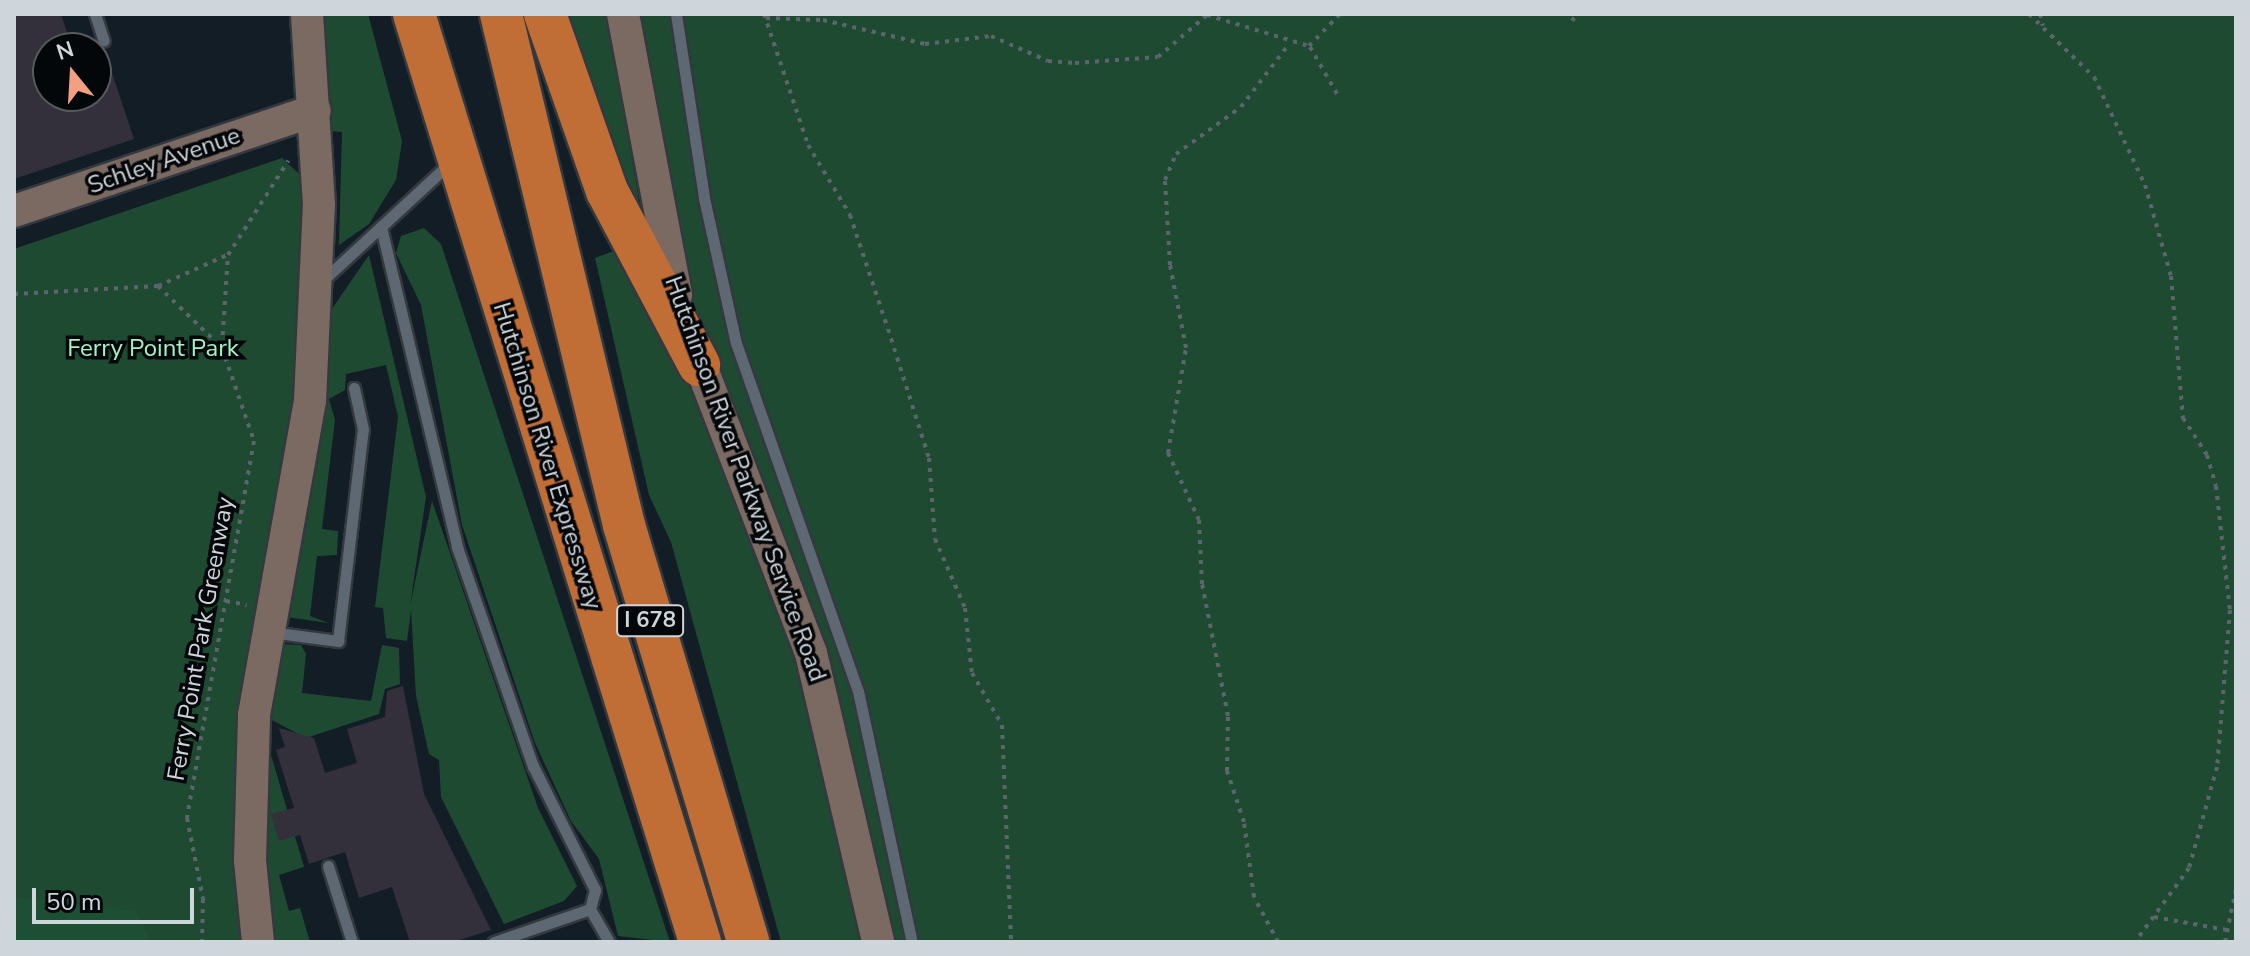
<!DOCTYPE html>
<style>
body{margin:0}
#map{position:relative;width:2250px;height:956px;overflow:hidden;background:#131d25;font-family:"Nunito Sans",sans-serif}
div>[style]{position:absolute}
[style*='--x']{left:calc(var(--x)*1px);top:calc(var(--y)*1px);width:calc(var(--w)*1px);rotate:calc(var(--a)*1deg)}
.green>*{inset:0;background:#1f4a32}
.forest>*{inset:0;background:#1c4f33}
.building>*{inset:0;background:#33303c}
.path>*{height:4px;margin-top:-2px;transform-origin:0;background:repeating-linear-gradient(90deg,#5c656c 0 4px,transparent 0 10px)}
.roads{filter:drop-shadow(2px 0 #33393f) drop-shadow(-2px 0 #33393f) drop-shadow(0 2px #33393f) drop-shadow(0 -2px #33393f)}
.lane>*{height:11px;margin:-5.5px;padding:0 5.5px;transform-origin:5.5px;border-radius:5.5px;background:#5e6873}
.secondary>*{height:32px;margin:-16px;padding:0 16px;transform-origin:16px;border-radius:16px;background:#7b6a61}
.highway>*{height:42px;margin:-21px;padding:0 21px;transform-origin:21px;border-radius:21px;background:#c06d36}
span{translate:-50% -50%;white-space:nowrap;text-align:center;line-height:1.15;-webkit-text-stroke:7px #04070a;paint-order:stroke}
.shield-label span{padding:2px 6px;background:#04070a;border:2px solid;border-radius:6px;-webkit-text-stroke-width:0}
.shield-label{font-size:22px;color:#cfd6db;font-weight:700}
.street-label{font-size:24px;color:#cfd6db}
.park-label{font-size:24px;color:#a4f3c3}
.frame{position:absolute;inset:0;border:16px solid #cfd6db;pointer-events:none}
.north{position:absolute;left:32px;top:32px;width:80px;height:80px;box-sizing:border-box;background:#04070a;border:2px solid #555a5e;border-radius:50%;rotate:342deg;font-size:22px;font-weight:700;line-height:32px;text-align:center;color:#cfd6db}
.north::after{content:'';display:block;margin:auto;width:28px;height:36px;background:#f2a080;clip-path:polygon(50% 0,100% 100%,50% 72%,0 100%)}
.scale{position:absolute;left:32px;top:888px;width:162px;height:36px;box-sizing:border-box;border:4px solid #cfd6db;border-top:0;padding-left:10px;font-size:24px;line-height:28px;white-space:nowrap;color:#cfd6db;-webkit-text-stroke:6px #04070a;paint-order:stroke}
</style>
<div id="map">
<div class="green">
<i style="clip-path:polygon(322px 14px,368px 14px,402px 141px,396px 180px,369px 224px,339px 245px,342px 132px,328px 131px)"></i>
<i style="clip-path:polygon(555px 14px,606px 14px,639px 199px,631px 204px)"></i>
<i style="clip-path:polygon(635px 14px,2236px 14px,2236px 942px,891px 942px,828px 664px,691px 300px)"></i>
<i style="clip-path:polygon(282px 158px,308px 182px,301px 351px,239px 751px,247px 942px,14px 942px,14px 249px)"></i>
<i style="clip-path:polygon(424px 228px,441px 244px,670px 942px,618px 936px,599px 859px,571px 821px,535px 743px,462px 525px,421px 305px,396px 253px,401px 236px)"></i>
<i style="clip-path:polygon(611px 252px,626px 254px,694px 389px,802px 673px,863px 942px,781px 942px,671px 542px,649px 495px,595px 258px)"></i>
<i style="clip-path:polygon(369px 255px,426px 497px,410px 606px,432px 501px,538px 808px,577px 886px,564px 901px,504px 924px,441px 797px,439px 760px,429px 754px,416px 696px,411px 610px,407px 641px,386px 638px,383px 608px,375px 607px,398px 417px,386px 365px,346px 374px,345px 390px,329px 399px,335px 420px,322px 529px,338px 531px,337px 555px,317px 556px,310px 616px,329px 623px,286px 617px,325px 319px)"></i>
<i style="clip-path:polygon(281px 644px,301px 645px,306px 654px,302px 693px,371px 701px,382px 645px,399px 648px,400px 684px,385px 689px,379px 714px,306px 738px,268px 718px)"></i>
<i style="clip-path:polygon(268px 745px,304px 867px,279px 875px,289px 911px,300px 908px,310px 942px,275px 942px,263px 818px)"></i>
</div>
<div class="forest">
<i style="clip-path:polygon(14px 897px,135px 910px,151px 942px,14px 942px)"></i>
</div>
<div class="building">
<i style="clip-path:polygon(14px 14px,61px 14px,72px 48px,48px 48px,48px 96px,96px 96px,96px 44px,104px 49px,134px 139px,14px 179px)"></i>
<i style="clip-path:polygon(403px 686px,424px 794px,491px 930px,453px 942px,410px 942px,392px 887px,359px 898px,345px 852px,309px 864px,300px 835px,279px 841px,271px 814px,294px 808px,276px 750px,285px 747px,279px 728px,314px 738px,325px 773px,357px 763px,347px 729px,385px 717px,387px 691px)"></i>
</div>
<div class="path">
<i style="--x:764;--y:14;--w:138;--a:71.4"></i>
<i style="--x:808;--y:145;--w:82;--a:59"></i>
<i style="--x:850;--y:215;--w:120;--a:71.6"></i>
<i style="--x:888;--y:329;--w:135;--a:72.4"></i>
<i style="--x:929;--y:458;--w:81;--a:85.8"></i>
<i style="--x:935;--y:539;--w:75;--a:66.5"></i>
<i style="--x:965;--y:608;--w:65;--a:83.9"></i>
<i style="--x:972;--y:673;--w:60;--a:60"></i>
<i style="--x:1002;--y:725;--w:217;--a:87.6"></i>
<i style="--x:2029;--y:14;--w:91;--a:44.1"></i>
<i style="--x:2094;--y:77;--w:119;--a:64.7"></i>
<i style="--x:2145;--y:185;--w:95;--a:74.1"></i>
<i style="--x:2171;--y:276;--w:143;--a:85.2"></i>
<i style="--x:2183;--y:418;--w:44;--a:57"></i>
<i style="--x:2207;--y:455;--w:32;--a:74"></i>
<i style="--x:2216;--y:486;--w:125;--a:83.6"></i>
<i style="--x:2230;--y:610;--w:158;--a:94.7"></i>
<i style="--x:2217;--y:767;--w:105;--a:105.5"></i>
<i style="--x:2189;--y:868;--w:92;--a:126.1"></i>
<i style="--x:2040;--y:14;--w:12;--a:76"></i>
<i style="--x:2148;--y:14;--w:43;--a:0"></i>
<i style="--x:766;--y:18;--w:57;--a:2"></i>
<i style="--x:823;--y:20;--w:105;--a:13.2"></i>
<i style="--x:925;--y:44;--w:66;--a:-6.9"></i>
<i style="--x:991;--y:36;--w:62;--a:23.7"></i>
<i style="--x:1048;--y:61;--w:27;--a:4"></i>
<i style="--x:1075;--y:63;--w:83;--a:-4.1"></i>
<i style="--x:1158;--y:57;--w:65;--a:-40.6"></i>
<i style="--x:1207;--y:15;--w:107;--a:16.9"></i>
<i style="--x:1309;--y:46;--w:45;--a:-45.9"></i>
<i style="--x:1572;--y:21;--w:9;--a:-54"></i>
<i style="--x:1310;--y:47;--w:60;--a:60"></i>
<i style="--x:158;--y:286;--w:89;--a:44.1"></i>
<i style="--x:222;--y:348;--w:98;--a:71"></i>
<i style="--x:254;--y:441;--w:383;--a:100.1"></i>
<i style="--x:187;--y:818;--w:83;--a:78.8"></i>
<i style="--x:203;--y:899;--w:43;--a:91.3"></i>
<i style="--x:14;--y:294;--w:144;--a:-3.2"></i>
<i style="--x:158;--y:286;--w:76;--a:-24.2"></i>
<i style="--x:222;--y:345;--w:90;--a:-86.2"></i>
<i style="--x:228;--y:255;--w:112;--a:-57.4"></i>
<i style="--x:226;--y:601;--w:21;--a:11"></i>
<i style="--x:2154;--y:917;--w:74;--a:10.1"></i>
<i style="--x:1278;--y:942;--w:51;--a:-118.1"></i>
<i style="--x:1254;--y:897;--w:76;--a:-97.6"></i>
<i style="--x:1244;--y:822;--w:54;--a:-108.4"></i>
<i style="--x:1227;--y:771;--w:55;--a:-89"></i>
<i style="--x:1228;--y:716;--w:135;--a:-101.1"></i>
<i style="--x:1202;--y:584;--w:64;--a:-92.7"></i>
<i style="--x:1199;--y:520;--w:74;--a:-114.8"></i>
<i style="--x:1168;--y:453;--w:107;--a:-80.3"></i>
<i style="--x:1186;--y:348;--w:85;--a:-100.9"></i>
<i style="--x:1170;--y:265;--w:85;--a:-93.4"></i>
<i style="--x:1165;--y:180;--w:28;--a:-67"></i>
<i style="--x:1176;--y:154;--w:80;--a:-35.9"></i>
<i style="--x:1241;--y:107;--w:79;--a:-52.7"></i>
<i style="--x:2225;--y:942;--w:54;--a:-78.3"></i>
</div>
<div class="roads">
<div class="lane">
<i style="--x:95;--y:14;--w:28;--a:72"></i>
<i style="--x:676;--y:14;--w:186;--a:81.3"></i>
<i style="--x:704;--y:198;--w:148;--a:77.6"></i>
<i style="--x:736;--y:343;--w:369;--a:70.7"></i>
<i style="--x:858;--y:691;--w:257;--a:77.9"></i>
<i style="--x:381;--y:227;--w:329;--a:76.6"></i>
<i style="--x:457;--y:547;--w:232;--a:70.9"></i>
<i style="--x:533;--y:766;--w:139;--a:63.4"></i>
<i style="--x:595;--y:890;--w:20;--a:105"></i>
<i style="--x:590;--y:909;--w:102;--a:161"></i>
<i style="--x:321;--y:282;--w:176;--a:-42.7"></i>
<i style="--x:270;--y:632;--w:69;--a:7.5"></i>
<i style="--x:338;--y:641;--w:213;--a:-83.3"></i>
<i style="--x:363;--y:429;--w:42;--a:-102.4"></i>
<i style="--x:328;--y:866;--w:80;--a:72.5"></i>
<i style="--x:590;--y:909;--w:38;--a:60"></i>
</div>
<div class="secondary">
<i style="--x:623;--y:14;--w:286;--a:79.3"></i>
<i style="--x:14;--y:211;--w:317;--a:-18.5"></i>
<i style="--x:692;--y:343;--w:332;--a:69"></i>
<i style="--x:811;--y:653;--w:297;--a:76.9"></i>
<i style="--x:258;--y:942;--w:81;--a:-95.6"></i>
<i style="--x:250;--y:861;--w:146;--a:-88.4"></i>
<i style="--x:254;--y:715;--w:319;--a:-79.9"></i>
<i style="--x:310;--y:401;--w:196;--a:-87.4"></i>
<i style="--x:319;--y:205;--w:191;--a:-93.6"></i>
</div>
<div class="highway">
<i style="--x:414;--y:14;--w:971;--a:72.87"></i>
<i style="--x:501;--y:14;--w:526;--a:76.47"></i>
<i style="--x:624;--y:525;--w:435;--a:73.4"></i>
<i style="--x:545;--y:14;--w:188;--a:70.7"></i>
<i style="--x:607;--y:191;--w:197;--a:62.1"></i>
</div>
</div>
<div class="shield-label">
<span style="left:650px;top:621px">I 678</span>
</div>
<div class="street-label">
<span style="left:164px;top:161px;rotate:-19deg">Schley Avenue</span>
<span style="left:547px;top:456px;rotate:73deg">Hutchinson River Expressway</span>
<span style="left:745px;top:479px;rotate:70deg">Hutchinson River Parkway Service Road</span>
<span style="left:201px;top:639px;rotate:-80deg">Ferry Point Park Greenway</span>
</div>
<div class="park-label">
<span style="left:153px;top:349px">Ferry Point Park</span>
</div>
<div class="frame"></div>
<div class="north">N</div>
<div class="scale">50 m</div>
</div>
